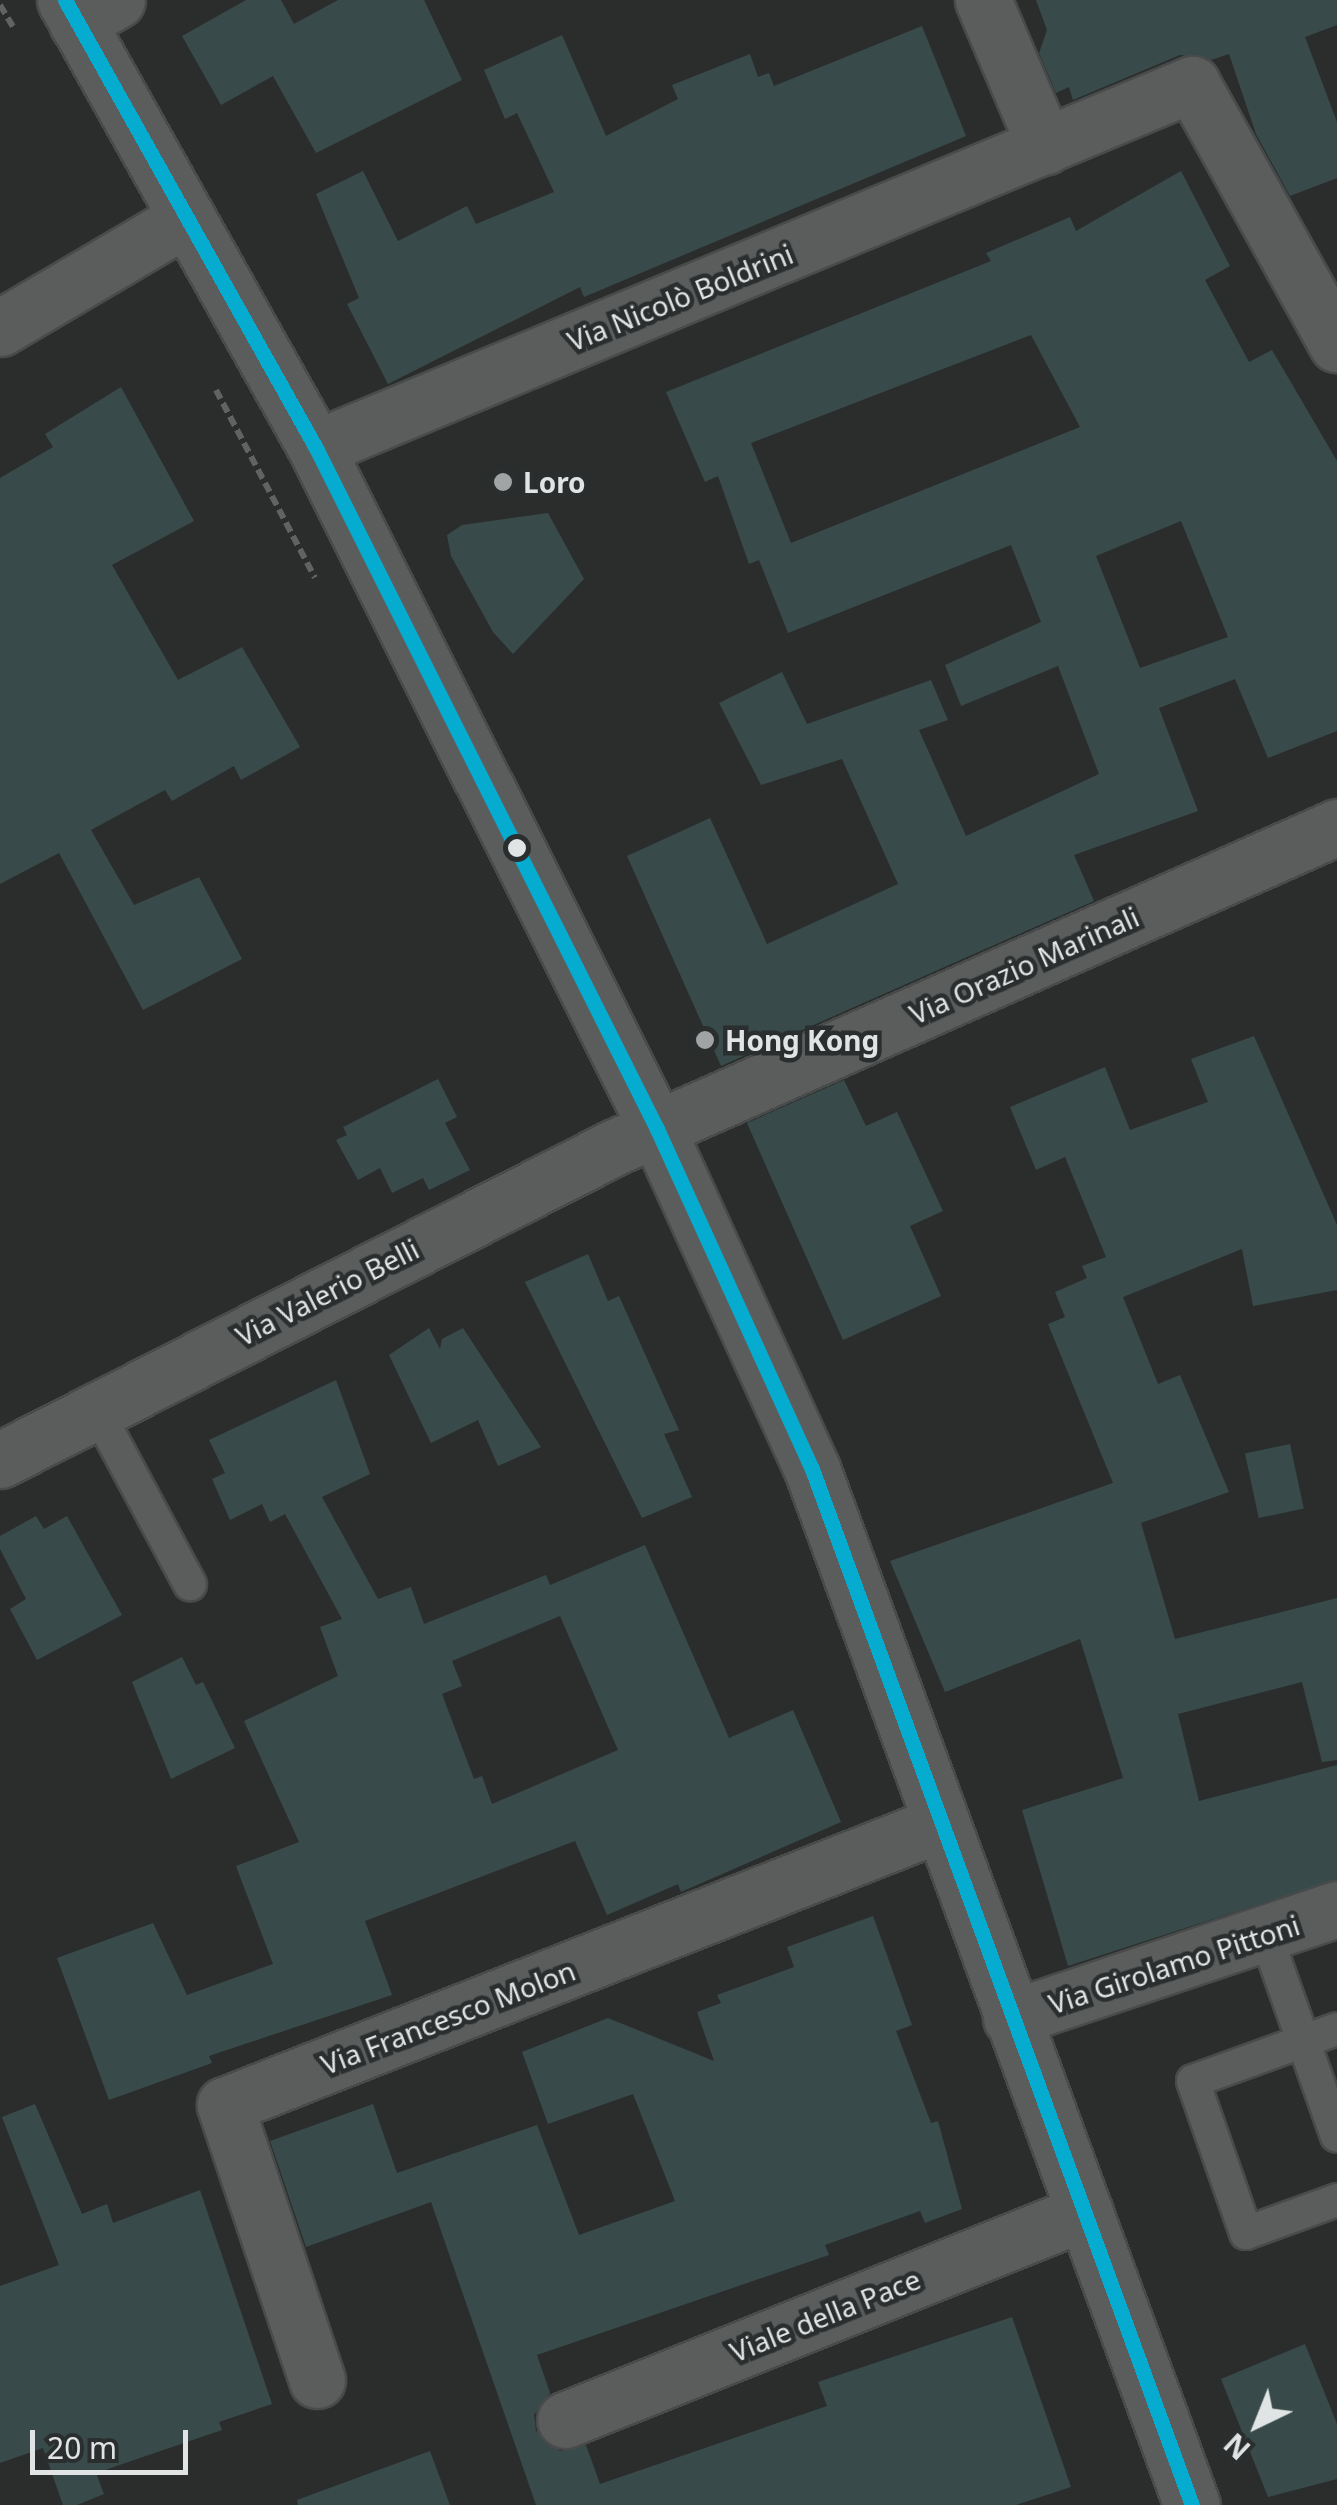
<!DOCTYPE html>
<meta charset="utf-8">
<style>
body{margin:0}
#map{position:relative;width:1337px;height:2505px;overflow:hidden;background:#2b2d2d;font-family:"Noto Sans",sans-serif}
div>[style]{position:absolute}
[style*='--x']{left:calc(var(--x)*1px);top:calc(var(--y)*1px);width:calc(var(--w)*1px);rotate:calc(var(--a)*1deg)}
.building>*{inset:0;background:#384a4a;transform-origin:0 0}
.path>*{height:6px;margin-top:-3px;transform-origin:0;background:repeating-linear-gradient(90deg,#616363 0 10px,transparent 0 15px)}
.roads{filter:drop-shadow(2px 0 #494b4b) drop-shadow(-2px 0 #494b4b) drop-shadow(0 2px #494b4b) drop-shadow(0 -2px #494b4b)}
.lane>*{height:32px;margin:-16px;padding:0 16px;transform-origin:16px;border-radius:16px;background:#5b5d5d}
.street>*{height:55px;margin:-27.5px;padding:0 27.5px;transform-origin:27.5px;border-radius:27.5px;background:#5b5d5d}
.secondary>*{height:55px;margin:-27.5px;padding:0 27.5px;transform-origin:27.5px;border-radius:27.5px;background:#5b5d5d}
.bus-1>*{height:15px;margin:-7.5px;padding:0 7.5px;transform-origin:7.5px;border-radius:7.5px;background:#06acd0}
.dots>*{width:28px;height:28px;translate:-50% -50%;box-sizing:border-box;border:5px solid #2a2e2e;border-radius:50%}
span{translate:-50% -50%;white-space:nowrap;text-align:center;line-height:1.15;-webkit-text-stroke:9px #2a2e2e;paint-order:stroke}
.street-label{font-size:28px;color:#e1e4e4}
.poi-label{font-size:28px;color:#e1e4e4;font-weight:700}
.left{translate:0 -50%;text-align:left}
.north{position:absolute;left:1207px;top:2375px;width:100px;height:100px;-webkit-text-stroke:8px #2a2e2e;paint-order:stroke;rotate:223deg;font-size:28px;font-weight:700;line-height:40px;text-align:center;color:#e1e4e4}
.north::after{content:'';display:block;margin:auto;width:35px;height:45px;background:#e1e4e4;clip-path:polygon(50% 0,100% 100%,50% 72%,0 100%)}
.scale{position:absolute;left:30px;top:2430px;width:158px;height:45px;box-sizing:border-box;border:5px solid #e1e4e4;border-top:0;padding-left:12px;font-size:30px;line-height:35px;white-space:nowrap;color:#e1e4e4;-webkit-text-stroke:8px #2a2e2e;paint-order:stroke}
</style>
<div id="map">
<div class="building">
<i style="clip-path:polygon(246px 0,281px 0,294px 24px,338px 0,424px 0,462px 80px,316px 153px,273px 76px,221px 105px,182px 36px)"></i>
<i style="clip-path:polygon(1036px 0,1337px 0,1337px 25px,1305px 37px,1337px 122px,1337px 178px,1290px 196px,1256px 134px,1229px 54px,1211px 60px,1180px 55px,1073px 100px,1069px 87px,1056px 93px,1039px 53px,1047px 30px)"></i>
<i style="clip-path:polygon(922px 26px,966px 136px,584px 297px,580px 287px,388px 384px,347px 304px,359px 298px,316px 194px,363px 171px,398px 241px,467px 206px,476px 224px,554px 192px,517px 113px,505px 119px,484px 70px,562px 35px,606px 136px,678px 99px,672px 85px,750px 54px,758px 77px,769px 73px,774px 86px)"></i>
<i style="clip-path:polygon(evenodd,1181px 171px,1230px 266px,1205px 280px,1249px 362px,1272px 350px,1337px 461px,1337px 731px,1268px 758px,1235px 679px,1159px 708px,1198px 811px,1074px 855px,1094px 901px,721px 1066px,627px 856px,710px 818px,767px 944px,898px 884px,842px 759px,761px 785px,719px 703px,782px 672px,807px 724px,931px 680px,948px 720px,919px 730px,966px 836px,1099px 774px,1058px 666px,961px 706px,945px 665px,1041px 622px,1011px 545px,788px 633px,759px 560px,749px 564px,718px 476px,705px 482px,666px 392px,991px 261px,986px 253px,1070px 217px,1076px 231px,1181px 171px,1031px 335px,1080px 427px,791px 543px,751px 443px,1031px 335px,1181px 171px,1181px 521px,1228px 637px,1140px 668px,1096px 556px,1181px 521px)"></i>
<i style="clip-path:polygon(121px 387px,194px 521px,112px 565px,178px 680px,242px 647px,300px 747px,241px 780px,234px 766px,172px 801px,165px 790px,91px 830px,134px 905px,199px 877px,242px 959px,143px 1010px,59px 853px,0 884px,0 478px,53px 447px,45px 434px)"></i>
<i style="clip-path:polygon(548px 513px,584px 579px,513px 654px,493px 632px,451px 556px,447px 535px,462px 525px)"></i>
<i style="clip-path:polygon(1254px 1036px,1337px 1225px,1337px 1290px,1253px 1306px,1242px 1249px,1123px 1297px,1158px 1384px,1180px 1375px,1229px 1492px,1141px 1523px,1175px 1639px,1337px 1598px,1337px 1760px,1322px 1762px,1302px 1682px,1178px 1714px,1199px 1801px,1337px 1765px,1337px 1879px,1068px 1966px,1022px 1810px,1123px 1778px,1080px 1639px,945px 1692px,890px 1561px,1113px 1483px,1048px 1324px,1065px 1317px,1055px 1292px,1087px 1278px,1082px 1266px,1106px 1257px,1065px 1157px,1036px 1170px,1010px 1107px,1105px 1067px,1130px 1130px,1208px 1102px,1191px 1059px)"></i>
<i style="clip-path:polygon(438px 1079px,457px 1117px,445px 1123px,470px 1170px,429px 1190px,423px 1178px,392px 1193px,380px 1168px,358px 1180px,336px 1140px,347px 1135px,343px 1127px)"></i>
<i style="clip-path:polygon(844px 1080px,866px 1126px,897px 1112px,943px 1211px,910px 1226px,941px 1296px,843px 1340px,747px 1123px)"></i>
<i style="clip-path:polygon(588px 1254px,608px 1301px,619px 1296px,679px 1430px,664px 1434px,692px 1497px,642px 1518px,525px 1282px)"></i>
<i style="clip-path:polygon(429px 1328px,440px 1349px,442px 1339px,463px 1328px,541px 1447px,498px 1466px,478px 1420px,431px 1443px,389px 1355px)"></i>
<i style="clip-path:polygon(evenodd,336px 1380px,370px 1474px,322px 1497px,378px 1599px,411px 1587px,424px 1624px,546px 1575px,550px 1585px,645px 1545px,729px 1738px,793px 1710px,841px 1822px,681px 1892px,678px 1884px,607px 1915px,575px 1841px,365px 1921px,392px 1995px,209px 2056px,212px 2063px,109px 2100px,57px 1958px,153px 1923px,187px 1995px,273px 1964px,236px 1866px,299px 1842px,244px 1721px,338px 1676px,320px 1627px,342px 1619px,285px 1514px,270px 1522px,262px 1504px,230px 1520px,212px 1479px,225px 1473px,209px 1440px,336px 1380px,560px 1616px,618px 1750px,492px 1804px,482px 1776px,474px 1779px,442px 1694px,462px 1686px,452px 1661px,560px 1616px)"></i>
<i style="left:1290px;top:1444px;width:66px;height:46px;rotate:78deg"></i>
<i style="clip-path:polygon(36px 1516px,44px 1529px,67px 1516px,122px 1615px,37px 1660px,10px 1609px,26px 1599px,0 1549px,0 1536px)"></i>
<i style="clip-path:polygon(182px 1657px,196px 1685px,203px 1682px,235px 1748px,171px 1779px,132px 1682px)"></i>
<i style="clip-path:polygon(873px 1916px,912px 2025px,896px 2031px,931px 2123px,938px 2121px,962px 2209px,925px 2223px,920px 2211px,825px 2245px,829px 2255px,537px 2355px,550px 2393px,534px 2415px,536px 2431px,560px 2451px,586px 2445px,600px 2484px,827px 2406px,818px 2382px,1012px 2317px,1071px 2487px,1016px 2505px,536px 2505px,431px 2202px,306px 2247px,270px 2141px,373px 2104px,397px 2173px,537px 2125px,579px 2235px,675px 2201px,633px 2094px,548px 2124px,522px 2052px,608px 2018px,714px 2061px,697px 2012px,721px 2003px,717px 1995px,794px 1967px,787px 1947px)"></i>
<i style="clip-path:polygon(35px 2104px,82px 2214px,107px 2204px,113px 2223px,200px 2190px,272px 2404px,219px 2422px,222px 2430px,96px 2473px,104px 2494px,77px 2505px,63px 2505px,43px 2448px,0 2463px,0 2286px,59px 2265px,2px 2117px)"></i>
<i style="clip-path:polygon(1305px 2344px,1337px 2424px,1337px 2479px,1268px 2497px,1221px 2379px)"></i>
<i style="clip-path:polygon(430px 2451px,450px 2505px,298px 2505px,297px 2500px)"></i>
</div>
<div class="path">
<i style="--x:0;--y:5;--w:29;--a:59"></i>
<i style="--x:216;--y:390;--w:212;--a:62.2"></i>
</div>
<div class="roads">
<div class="lane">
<i style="--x:96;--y:1409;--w:199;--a:61.8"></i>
<i style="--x:1265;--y:1933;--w:215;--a:70.5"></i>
<i style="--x:1337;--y:2029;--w:153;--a:160.1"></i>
<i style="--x:1193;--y:2081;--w:161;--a:70.8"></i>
<i style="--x:1246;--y:2233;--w:97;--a:-19.9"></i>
</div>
<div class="street">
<i style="--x:983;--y:0;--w:159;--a:67"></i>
<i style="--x:77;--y:23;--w:46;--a:-29.9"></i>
<i style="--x:0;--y:328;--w:217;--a:-30.5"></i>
<i style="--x:316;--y:448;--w:949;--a:-22.56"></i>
<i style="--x:1192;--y:84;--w:298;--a:60.9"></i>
<i style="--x:0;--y:1460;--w:690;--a:-26.97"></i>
<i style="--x:615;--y:1147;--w:790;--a:-23.9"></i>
<i style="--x:1011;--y:2018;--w:344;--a:-18.5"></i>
<i style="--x:317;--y:2380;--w:290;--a:-108.5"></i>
<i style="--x:225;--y:2105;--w:770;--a:-21.47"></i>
<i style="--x:565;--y:2420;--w:560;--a:-21.8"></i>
</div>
<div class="secondary">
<i style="--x:65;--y:0;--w:514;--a:60.74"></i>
<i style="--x:316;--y:448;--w:762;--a:63.4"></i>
<i style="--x:657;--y:1129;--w:374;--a:65.5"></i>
<i style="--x:812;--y:1469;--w:1103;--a:69.86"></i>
</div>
</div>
<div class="bus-1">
<i style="--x:65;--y:0;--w:514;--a:60.74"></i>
<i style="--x:316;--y:448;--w:762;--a:63.4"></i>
<i style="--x:657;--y:1129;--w:374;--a:65.5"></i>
<i style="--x:812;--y:1469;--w:1103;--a:69.86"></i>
</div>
<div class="dots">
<i style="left:503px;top:482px;background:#a1a4a4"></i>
<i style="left:517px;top:848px;background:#e1e4e4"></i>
<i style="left:705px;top:1040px;background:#a1a4a4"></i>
</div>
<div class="street-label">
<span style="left:680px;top:297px;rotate:-22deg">Via Nicolò Boldrini</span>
<span style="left:1024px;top:965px;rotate:-24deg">Via Orazio Marinali</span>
<span style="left:327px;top:1292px;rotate:-27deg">Via Valerio Belli</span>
<span style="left:1174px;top:1964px;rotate:-18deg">Via Girolamo Pittoni</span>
<span style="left:448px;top:2017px;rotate:-21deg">Via Francesco Molon</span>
<span style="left:825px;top:2315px;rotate:-22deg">Viale della Pace</span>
</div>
<div class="poi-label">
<span class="left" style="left:523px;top:482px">Loro</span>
<span class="left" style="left:725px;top:1040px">Hong Kong</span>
</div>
<div class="north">N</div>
<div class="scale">20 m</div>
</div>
